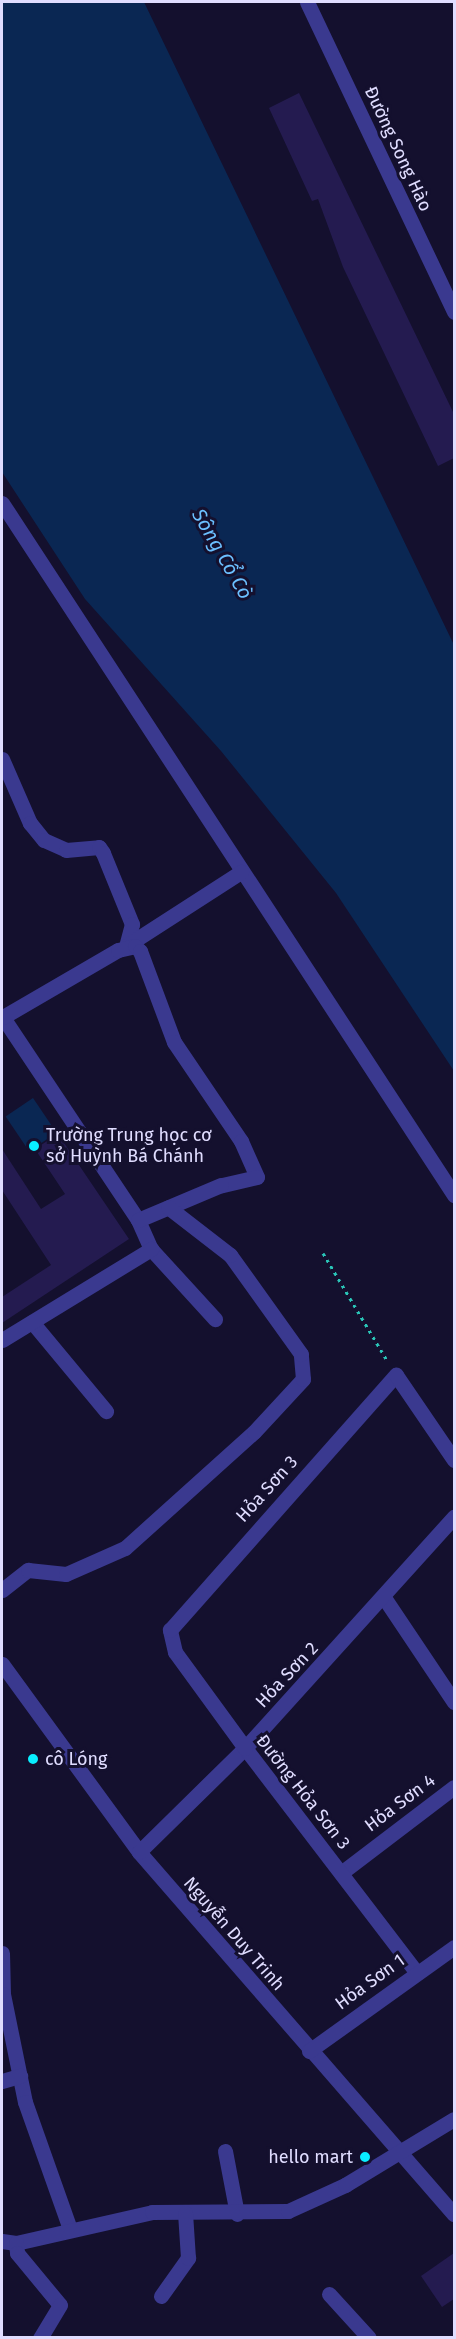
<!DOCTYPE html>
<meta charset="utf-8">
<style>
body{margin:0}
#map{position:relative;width:456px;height:2339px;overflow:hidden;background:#14102e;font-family:"Fira Sans",sans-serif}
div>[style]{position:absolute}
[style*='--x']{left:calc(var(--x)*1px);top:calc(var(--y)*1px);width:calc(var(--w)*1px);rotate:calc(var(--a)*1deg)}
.water>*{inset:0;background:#0a2753;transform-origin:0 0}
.building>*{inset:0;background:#241b50}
.path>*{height:3px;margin-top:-1.5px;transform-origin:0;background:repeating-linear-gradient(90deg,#2ac6b8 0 3px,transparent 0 7.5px)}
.minor>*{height:15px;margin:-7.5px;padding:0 7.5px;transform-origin:7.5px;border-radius:7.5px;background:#3a398f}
.dots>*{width:16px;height:16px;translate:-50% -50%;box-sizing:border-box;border:3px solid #14102e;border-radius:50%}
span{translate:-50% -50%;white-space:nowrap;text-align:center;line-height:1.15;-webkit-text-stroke:6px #14102e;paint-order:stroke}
.street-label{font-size:18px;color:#e0ddff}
.poi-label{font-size:18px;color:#e0ddff}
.left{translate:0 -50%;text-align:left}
.right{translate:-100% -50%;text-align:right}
.water-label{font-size:20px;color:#6bbfff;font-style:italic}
.frame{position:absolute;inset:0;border:3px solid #e0ddff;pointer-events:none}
</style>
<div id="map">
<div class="water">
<i style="clip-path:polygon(2px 2px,144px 2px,454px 645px,454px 1071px,336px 893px,221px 751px,85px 599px,2px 472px)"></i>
<i style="left:33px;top:1098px;width:42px;height:33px;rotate:56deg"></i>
</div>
<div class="building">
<i style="clip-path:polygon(299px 93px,454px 414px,454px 458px,438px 466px,343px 267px,318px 199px,312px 201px,269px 108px)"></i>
<i style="clip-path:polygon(58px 1134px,129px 1239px,2px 1323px,2px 1297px,51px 1265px,2px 1190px,2px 1149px,41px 1209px,65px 1194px,35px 1149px)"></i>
<i style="clip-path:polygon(454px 2253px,454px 2299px,442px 2307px,421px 2276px)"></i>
</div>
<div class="path">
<i style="--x:323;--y:1253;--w:127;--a:59.2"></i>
</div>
<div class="minor">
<i style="--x:307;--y:2;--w:343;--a:64.6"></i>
<i style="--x:2;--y:503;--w:827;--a:56.85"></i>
<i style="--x:2;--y:759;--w:70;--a:66.4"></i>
<i style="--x:30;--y:823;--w:22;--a:51"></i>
<i style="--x:44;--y:840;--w:24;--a:24"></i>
<i style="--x:66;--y:850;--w:33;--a:-5"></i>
<i style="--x:99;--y:847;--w:7;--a:56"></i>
<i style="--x:103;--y:853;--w:77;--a:67.8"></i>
<i style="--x:132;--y:924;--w:23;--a:105"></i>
<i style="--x:126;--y:946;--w:137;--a:-32.8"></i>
<i style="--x:2;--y:1016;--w:245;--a:56.3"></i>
<i style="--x:138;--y:1220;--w:32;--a:66"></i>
<i style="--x:151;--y:1249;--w:95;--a:47.6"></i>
<i style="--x:3;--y:1017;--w:133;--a:-30.2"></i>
<i style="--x:118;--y:950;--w:17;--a:-13"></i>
<i style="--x:135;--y:946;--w:7;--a:45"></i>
<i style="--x:140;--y:951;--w:97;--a:69.5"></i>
<i style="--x:174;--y:1042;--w:120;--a:55.9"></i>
<i style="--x:241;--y:1141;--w:39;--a:66"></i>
<i style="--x:257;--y:1177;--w:37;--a:167"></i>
<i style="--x:221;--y:1185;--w:90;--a:157.1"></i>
<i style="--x:32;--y:1322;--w:116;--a:50.3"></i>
<i style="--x:2;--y:1340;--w:175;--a:-31.4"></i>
<i style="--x:2;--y:1590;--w:33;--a:-38"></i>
<i style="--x:28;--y:1570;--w:38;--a:6"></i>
<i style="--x:66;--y:1574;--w:64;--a:-23.8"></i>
<i style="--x:125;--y:1548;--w:173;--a:-42"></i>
<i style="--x:254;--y:1432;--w:72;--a:-47.2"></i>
<i style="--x:303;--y:1379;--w:25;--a:-95"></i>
<i style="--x:301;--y:1354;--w:122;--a:-125.6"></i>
<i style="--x:230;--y:1255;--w:78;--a:-142.3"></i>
<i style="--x:385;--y:1599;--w:124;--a:56.2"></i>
<i style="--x:2;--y:1664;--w:233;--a:53.9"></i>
<i style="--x:139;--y:1852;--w:480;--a:49"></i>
<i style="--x:139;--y:1852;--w:148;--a:-44.5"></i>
<i style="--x:245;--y:1748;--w:312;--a:-47.9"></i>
<i style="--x:341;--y:1873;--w:142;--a:-37.3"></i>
<i style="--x:2;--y:1953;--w:41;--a:88.6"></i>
<i style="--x:3;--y:1994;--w:110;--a:78.5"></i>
<i style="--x:25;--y:2102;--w:135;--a:70.5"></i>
<i style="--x:417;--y:1973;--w:283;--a:-127.4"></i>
<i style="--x:245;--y:1748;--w:119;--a:-126.1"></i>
<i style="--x:175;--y:1652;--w:23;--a:-103"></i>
<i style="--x:170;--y:1630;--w:341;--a:-48.5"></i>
<i style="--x:396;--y:1375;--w:103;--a:55.7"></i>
<i style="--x:309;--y:2051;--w:178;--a:-35.6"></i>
<i style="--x:2;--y:2081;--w:19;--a:-16"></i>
<i style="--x:225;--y:2151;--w:64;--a:79.2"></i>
<i style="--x:2;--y:2241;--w:14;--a:8"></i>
<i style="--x:16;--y:2243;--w:139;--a:-12.8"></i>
<i style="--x:152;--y:2212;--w:136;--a:-0.4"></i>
<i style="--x:288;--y:2211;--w:63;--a:-24.5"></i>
<i style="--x:345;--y:2185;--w:127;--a:-31.2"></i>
<i style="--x:16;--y:2243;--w:10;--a:84"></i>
<i style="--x:17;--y:2253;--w:67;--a:50.4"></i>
<i style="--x:60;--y:2305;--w:39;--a:121"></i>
<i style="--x:329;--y:2294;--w:59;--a:47.7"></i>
<i style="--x:161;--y:2296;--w:47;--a:-54.6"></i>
<i style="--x:188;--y:2258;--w:45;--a:-93.8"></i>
</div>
<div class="dots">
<i style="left:34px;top:1146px;background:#09eeff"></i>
<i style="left:33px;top:1759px;background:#09eeff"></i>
<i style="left:365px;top:2157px;background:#09eeff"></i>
</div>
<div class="street-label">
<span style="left:398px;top:149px;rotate:65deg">Đường Song Hào</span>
<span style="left:267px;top:1489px;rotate:-48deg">Hỏa Sơn 3</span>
<span style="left:287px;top:1675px;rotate:-47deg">Hỏa Sơn 2</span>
<span style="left:303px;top:1792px;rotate:52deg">Đường Hỏa Sơn 3</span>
<span style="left:400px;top:1803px;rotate:-37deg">Hỏa Sơn 4</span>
<span style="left:234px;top:1934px;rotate:49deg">Nguyễn Duy Trinh</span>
<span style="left:370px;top:1982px;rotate:-36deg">Hỏa Sơn 1</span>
</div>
<div class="poi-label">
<span class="left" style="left:46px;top:1146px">Trường Trung học cơ<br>sở Huỳnh Bá Chánh</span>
<span class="left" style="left:45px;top:1759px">cô Lóng</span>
<span class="right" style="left:353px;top:2157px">hello mart</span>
</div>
<div class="water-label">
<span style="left:222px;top:554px;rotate:60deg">Sông Cổ Cò</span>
</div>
<div class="frame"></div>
</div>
